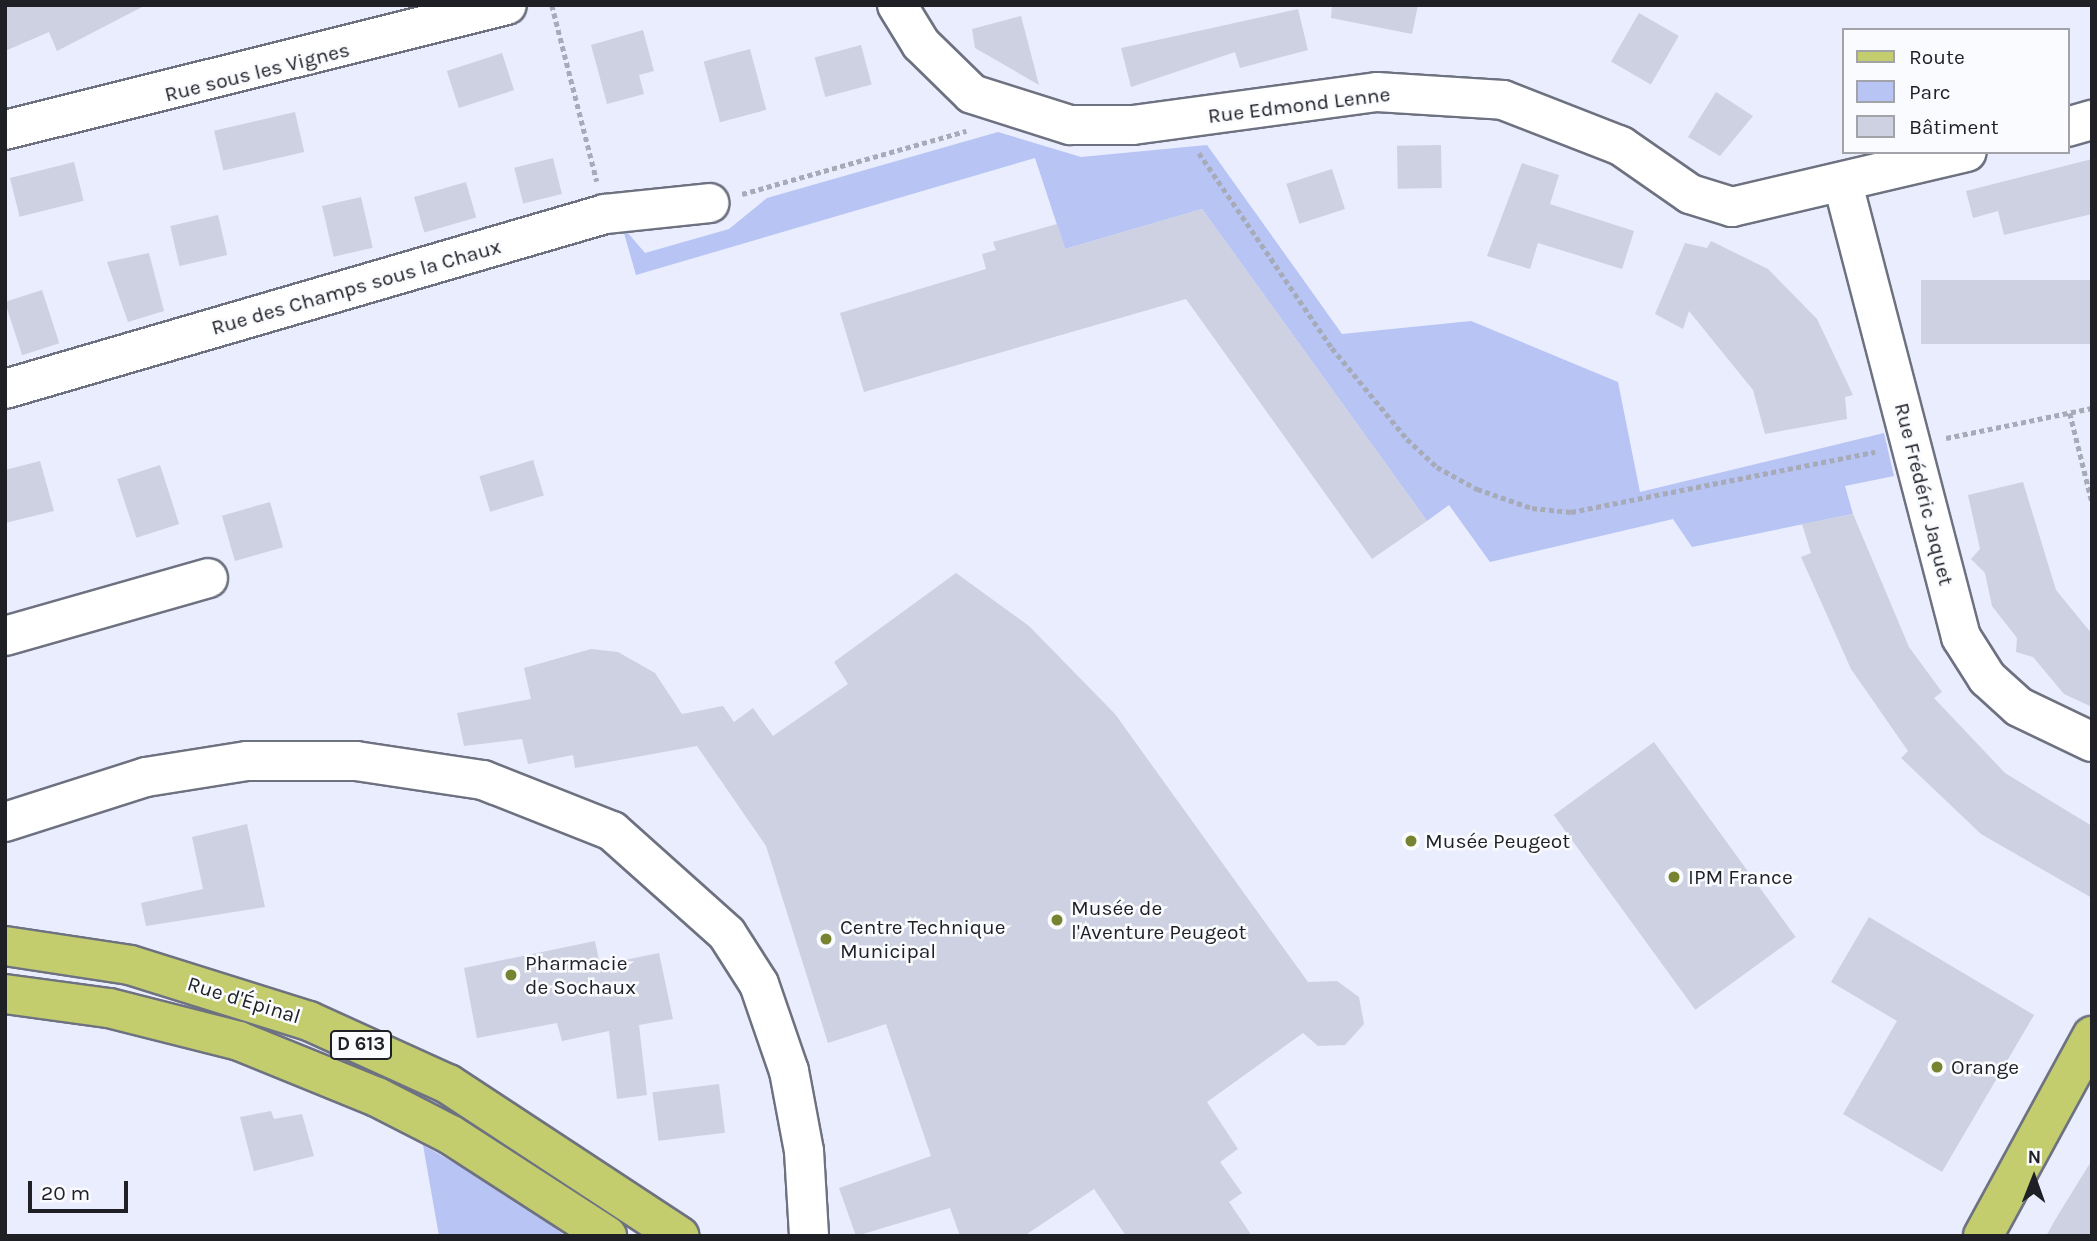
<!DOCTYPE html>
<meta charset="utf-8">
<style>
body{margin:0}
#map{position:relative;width:2097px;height:1241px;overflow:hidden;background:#e9edfe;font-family:Karla,sans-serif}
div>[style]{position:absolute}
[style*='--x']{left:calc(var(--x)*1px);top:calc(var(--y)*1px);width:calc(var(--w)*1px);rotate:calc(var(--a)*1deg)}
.green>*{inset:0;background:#b7c4f4}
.building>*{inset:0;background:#cdd1e1;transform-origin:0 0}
.path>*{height:4.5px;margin-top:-2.25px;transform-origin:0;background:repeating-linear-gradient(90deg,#a7abb8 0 5px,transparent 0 8.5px)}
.roads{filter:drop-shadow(2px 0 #6e7280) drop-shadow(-2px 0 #6e7280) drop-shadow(0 2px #6e7280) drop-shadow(0 -2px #6e7280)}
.minor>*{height:38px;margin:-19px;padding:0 19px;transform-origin:19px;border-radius:19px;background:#fff}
.major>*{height:38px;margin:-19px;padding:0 19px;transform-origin:19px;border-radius:19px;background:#c3cd6e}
.dots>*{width:19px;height:19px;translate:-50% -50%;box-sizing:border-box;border:4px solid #fafbfe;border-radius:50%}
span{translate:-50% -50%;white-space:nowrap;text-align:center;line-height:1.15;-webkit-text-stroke:5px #fafbfe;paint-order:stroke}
.shield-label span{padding:2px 5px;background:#fafbfe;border:2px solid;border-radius:5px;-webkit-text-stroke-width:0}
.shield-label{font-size:19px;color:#1f2026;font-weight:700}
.street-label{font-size:21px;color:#1f2026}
.poi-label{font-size:21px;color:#1f2026}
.left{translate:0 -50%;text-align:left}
.frame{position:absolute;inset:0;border:7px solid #1f2026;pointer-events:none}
.legend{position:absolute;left:1842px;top:28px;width:228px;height:126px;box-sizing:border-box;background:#fafbfe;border:2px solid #a2a3a8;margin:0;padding:9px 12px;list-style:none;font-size:21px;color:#1f2026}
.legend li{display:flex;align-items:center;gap:14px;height:35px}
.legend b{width:35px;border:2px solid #a2a3a8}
.north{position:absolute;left:1999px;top:1143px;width:70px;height:70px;-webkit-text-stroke:5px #fafbfe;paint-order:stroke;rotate:1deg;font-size:19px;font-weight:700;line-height:28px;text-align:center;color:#1f2026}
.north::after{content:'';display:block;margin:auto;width:24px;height:32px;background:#1f2026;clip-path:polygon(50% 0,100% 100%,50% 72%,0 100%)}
.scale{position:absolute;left:28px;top:1181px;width:100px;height:32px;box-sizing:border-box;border:4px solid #1f2026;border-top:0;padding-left:9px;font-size:21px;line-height:24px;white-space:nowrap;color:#1f2026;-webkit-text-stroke:5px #fafbfe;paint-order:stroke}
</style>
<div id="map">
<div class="green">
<i style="clip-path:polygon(998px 132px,1081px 157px,1207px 145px,1342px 334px,1471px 321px,1618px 382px,1640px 492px,1884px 433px,1894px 476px,1845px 486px,1853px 514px,1692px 547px,1673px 519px,1490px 562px,1449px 505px,1427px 521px,1202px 209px,1065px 249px,1035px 158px,636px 275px,622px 226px,645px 253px,729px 229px,767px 198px)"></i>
<i style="clip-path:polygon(423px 1145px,526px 1204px,565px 1236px,439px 1236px)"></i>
</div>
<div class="building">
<i style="clip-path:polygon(5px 5px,146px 5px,57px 51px,49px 32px,5px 51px)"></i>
<i style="clip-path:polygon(1332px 5px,1418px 5px,1412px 34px,1331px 18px)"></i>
<i style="clip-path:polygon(1298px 9px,1308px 50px,1240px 68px,1235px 52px,1131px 87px,1121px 48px)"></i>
<i style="left:1639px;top:13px;width:46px;height:56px;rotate:30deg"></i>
<i style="clip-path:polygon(1021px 16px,1039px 85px,975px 48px,972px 29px)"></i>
<i style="clip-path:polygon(643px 30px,654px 71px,639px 75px,644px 94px,607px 104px,591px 45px)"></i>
<i style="left:861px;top:45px;width:41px;height:48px;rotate:75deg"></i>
<i style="left:750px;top:49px;width:63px;height:48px;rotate:75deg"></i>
<i style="left:502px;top:53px;width:39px;height:58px;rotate:72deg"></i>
<i style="clip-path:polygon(1716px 92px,1753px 116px,1720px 156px,1688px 137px)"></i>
<i style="left:295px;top:112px;width:41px;height:83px;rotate:77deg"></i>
<i style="left:1441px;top:145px;width:43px;height:44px;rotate:89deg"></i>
<i style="left:553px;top:158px;width:37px;height:40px;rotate:76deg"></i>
<i style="clip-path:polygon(2092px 159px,2092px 214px,2004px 235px,1998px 211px,1973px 218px,1966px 191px)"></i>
<i style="left:74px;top:162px;width:40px;height:66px;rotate:76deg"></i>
<i style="clip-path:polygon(1522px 163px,1559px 175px,1550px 204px,1634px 231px,1622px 269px,1538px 243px,1530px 269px,1487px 256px)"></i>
<i style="left:1332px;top:169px;width:42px;height:48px;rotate:72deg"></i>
<i style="left:466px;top:182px;width:37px;height:54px;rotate:74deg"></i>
<i style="left:361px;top:197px;width:52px;height:40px;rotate:77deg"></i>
<i style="clip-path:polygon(1202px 209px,1427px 521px,1372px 559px,1186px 299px,864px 392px,840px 313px,986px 269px,982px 254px,996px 250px,993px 242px,1057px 224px,1065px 249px)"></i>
<i style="left:218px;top:215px;width:41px;height:49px;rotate:77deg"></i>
<i style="clip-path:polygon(1711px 241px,1768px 269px,1817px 319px,1853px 395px,1845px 397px,1847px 419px,1765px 434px,1753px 390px,1689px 311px,1683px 329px,1655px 314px,1685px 243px,1707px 248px)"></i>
<i style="clip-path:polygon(149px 253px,164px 311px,128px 322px,107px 262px)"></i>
<i style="left:2092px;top:280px;width:64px;height:171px;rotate:90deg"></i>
<i style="left:42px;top:290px;width:56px;height:39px;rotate:72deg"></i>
<i style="left:533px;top:460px;width:37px;height:56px;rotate:73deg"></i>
<i style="clip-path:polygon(40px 461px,54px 511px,5px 523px,5px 470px)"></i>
<i style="left:160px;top:465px;width:62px;height:45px;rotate:72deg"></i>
<i style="clip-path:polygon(2023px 482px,2056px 590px,2092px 634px,2092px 707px,2064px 694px,2033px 657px,2016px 652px,2017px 638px,1992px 606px,1985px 573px,1971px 559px,1980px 549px,1968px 495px)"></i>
<i style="left:270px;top:502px;width:47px;height:50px;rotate:74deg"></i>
<i style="clip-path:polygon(1853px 514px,1909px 647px,1942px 692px,1934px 698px,2005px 773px,2092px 826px,2092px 898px,1981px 834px,1901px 758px,1908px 751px,1851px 669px,1801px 557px,1811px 553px,1802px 524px)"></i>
<i style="clip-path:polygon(956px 573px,1029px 626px,1115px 714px,1308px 982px,1337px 981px,1359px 997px,1364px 1024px,1345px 1045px,1318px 1046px,1303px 1033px,1207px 1102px,1238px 1149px,1220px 1162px,1242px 1193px,1229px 1202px,1252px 1236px,1126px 1236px,1094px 1189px,1024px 1236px,960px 1236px,950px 1208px,856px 1236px,839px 1188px,931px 1156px,886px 1024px,828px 1043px,766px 846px,697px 746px,575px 768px,573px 755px,528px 764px,522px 739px,464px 746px,457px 713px,531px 699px,524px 668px,591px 649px,618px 652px,655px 673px,682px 714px,723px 706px,734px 722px,753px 708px,773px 736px,848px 684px,834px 662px)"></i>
<i style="left:1654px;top:742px;width:241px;height:124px;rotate:54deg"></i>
<i style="clip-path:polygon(247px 824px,265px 907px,146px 926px,141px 903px,203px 889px,192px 837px)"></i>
<i style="clip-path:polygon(1869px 917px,2034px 1015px,1942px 1172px,1843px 1114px,1897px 1021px,1831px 982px)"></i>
<i style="clip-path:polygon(595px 941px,600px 965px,659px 953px,673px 1019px,639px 1025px,647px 1095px,617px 1099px,609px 1031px,562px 1041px,557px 1023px,477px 1038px,464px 968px)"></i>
<i style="left:719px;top:1084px;width:49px;height:67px;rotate:83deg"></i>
<i style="clip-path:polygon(271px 1111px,274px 1119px,302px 1114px,314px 1156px,254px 1171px,240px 1117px)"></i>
<i style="clip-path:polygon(2092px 1160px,2092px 1236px,2046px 1236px,2058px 1215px)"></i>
</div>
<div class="path">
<i style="--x:552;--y:5;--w:182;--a:75.7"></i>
<i style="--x:1199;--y:153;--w:236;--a:55.7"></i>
<i style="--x:1332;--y:348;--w:118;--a:50.5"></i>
<i style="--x:1407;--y:439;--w:41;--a:43"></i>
<i style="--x:1437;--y:467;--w:46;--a:28.8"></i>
<i style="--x:1477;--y:489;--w:58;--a:19.1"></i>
<i style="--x:1532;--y:508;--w:39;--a:6"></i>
<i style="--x:1571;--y:512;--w:310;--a:-11.2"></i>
<i style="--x:742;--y:194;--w:233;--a:-15.7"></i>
<i style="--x:2070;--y:413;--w:92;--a:76.1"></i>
<i style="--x:1946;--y:438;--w:149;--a:-11.6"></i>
</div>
<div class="roads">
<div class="minor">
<i style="--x:897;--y:5;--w:46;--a:58.4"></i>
<i style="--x:921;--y:44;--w:71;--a:44.4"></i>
<i style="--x:972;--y:94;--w:103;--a:17.6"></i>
<i style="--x:1070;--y:125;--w:63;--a:0"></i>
<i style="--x:1133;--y:125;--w:246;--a:-7.7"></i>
<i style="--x:1377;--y:92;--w:126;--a:3.6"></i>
<i style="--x:1503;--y:100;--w:127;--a:21.3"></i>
<i style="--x:1621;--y:146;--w:84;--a:34.8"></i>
<i style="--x:1690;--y:194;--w:44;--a:17.2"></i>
<i style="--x:1732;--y:207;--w:241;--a:-13.2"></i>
<i style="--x:2067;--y:127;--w:26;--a:-16"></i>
<i style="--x:5;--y:130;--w:517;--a:-13.98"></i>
<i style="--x:1843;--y:184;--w:468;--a:75.4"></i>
<i style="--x:1961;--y:637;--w:49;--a:57.6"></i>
<i style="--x:1987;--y:678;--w:43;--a:42.2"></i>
<i style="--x:2019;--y:707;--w:81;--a:25.6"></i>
<i style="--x:5;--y:389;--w:625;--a:-16.26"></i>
<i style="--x:605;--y:214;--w:105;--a:-6"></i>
<i style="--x:5;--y:636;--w:211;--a:-15.9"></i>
<i style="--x:5;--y:822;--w:148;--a:-17.7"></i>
<i style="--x:146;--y:777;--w:102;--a:-9"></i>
<i style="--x:247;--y:761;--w:109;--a:0"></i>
<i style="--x:356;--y:761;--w:128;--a:8.5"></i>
<i style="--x:483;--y:780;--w:139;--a:21.6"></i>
<i style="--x:612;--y:831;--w:154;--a:41.8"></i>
<i style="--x:727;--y:934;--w:59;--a:57.4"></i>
<i style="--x:759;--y:984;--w:92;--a:71"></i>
<i style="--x:789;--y:1071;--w:81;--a:79.4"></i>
<i style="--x:804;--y:1151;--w:85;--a:86.6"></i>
</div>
<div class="major">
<i style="--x:5;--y:946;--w:126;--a:8.6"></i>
<i style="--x:130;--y:965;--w:188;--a:17.4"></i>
<i style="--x:309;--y:1021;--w:153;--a:24.4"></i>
<i style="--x:448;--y:1084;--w:277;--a:33.3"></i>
<i style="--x:5;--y:994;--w:105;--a:7.7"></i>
<i style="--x:109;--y:1008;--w:134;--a:14.2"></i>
<i style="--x:239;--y:1041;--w:149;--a:22.1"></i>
<i style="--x:377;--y:1097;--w:83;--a:27.2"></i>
<i style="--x:451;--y:1135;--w:186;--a:32.9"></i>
<i style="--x:1983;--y:1236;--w:228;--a:-61.4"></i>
</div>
</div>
<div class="dots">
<i style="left:1411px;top:841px;background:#778330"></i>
<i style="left:1674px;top:877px;background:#778330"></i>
<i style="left:1057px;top:920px;background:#778330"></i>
<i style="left:826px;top:939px;background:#778330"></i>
<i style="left:511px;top:975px;background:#778330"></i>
<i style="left:1937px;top:1067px;background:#778330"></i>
</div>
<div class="shield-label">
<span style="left:361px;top:1045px">D 613</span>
</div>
<div class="street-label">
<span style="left:257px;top:72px;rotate:-14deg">Rue sous les Vignes</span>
<span style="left:1299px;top:105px;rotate:-7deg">Rue Edmond Lenne</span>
<span style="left:356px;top:287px;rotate:-16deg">Rue des Champs sous la Chaux</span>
<span style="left:1924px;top:494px;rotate:76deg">Rue Frédéric Jaquet</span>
<span style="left:244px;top:1000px;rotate:17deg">Rue d'Épinal</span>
</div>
<div class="poi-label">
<span class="left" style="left:1425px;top:841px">Musée Peugeot</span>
<span class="left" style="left:1688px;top:877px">IPM France</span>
<span class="left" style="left:1071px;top:920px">Musée de<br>l'Aventure Peugeot</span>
<span class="left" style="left:840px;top:939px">Centre Technique<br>Municipal</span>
<span class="left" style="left:525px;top:975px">Pharmacie<br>de Sochaux</span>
<span class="left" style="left:1951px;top:1067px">Orange</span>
</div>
<div class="frame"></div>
<ul class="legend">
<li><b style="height:9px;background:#c3cd6e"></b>Route</li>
<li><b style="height:19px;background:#b7c4f4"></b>Parc</li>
<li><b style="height:19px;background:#cdd1e1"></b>Bâtiment</li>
</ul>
<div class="north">N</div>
<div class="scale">20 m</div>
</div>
